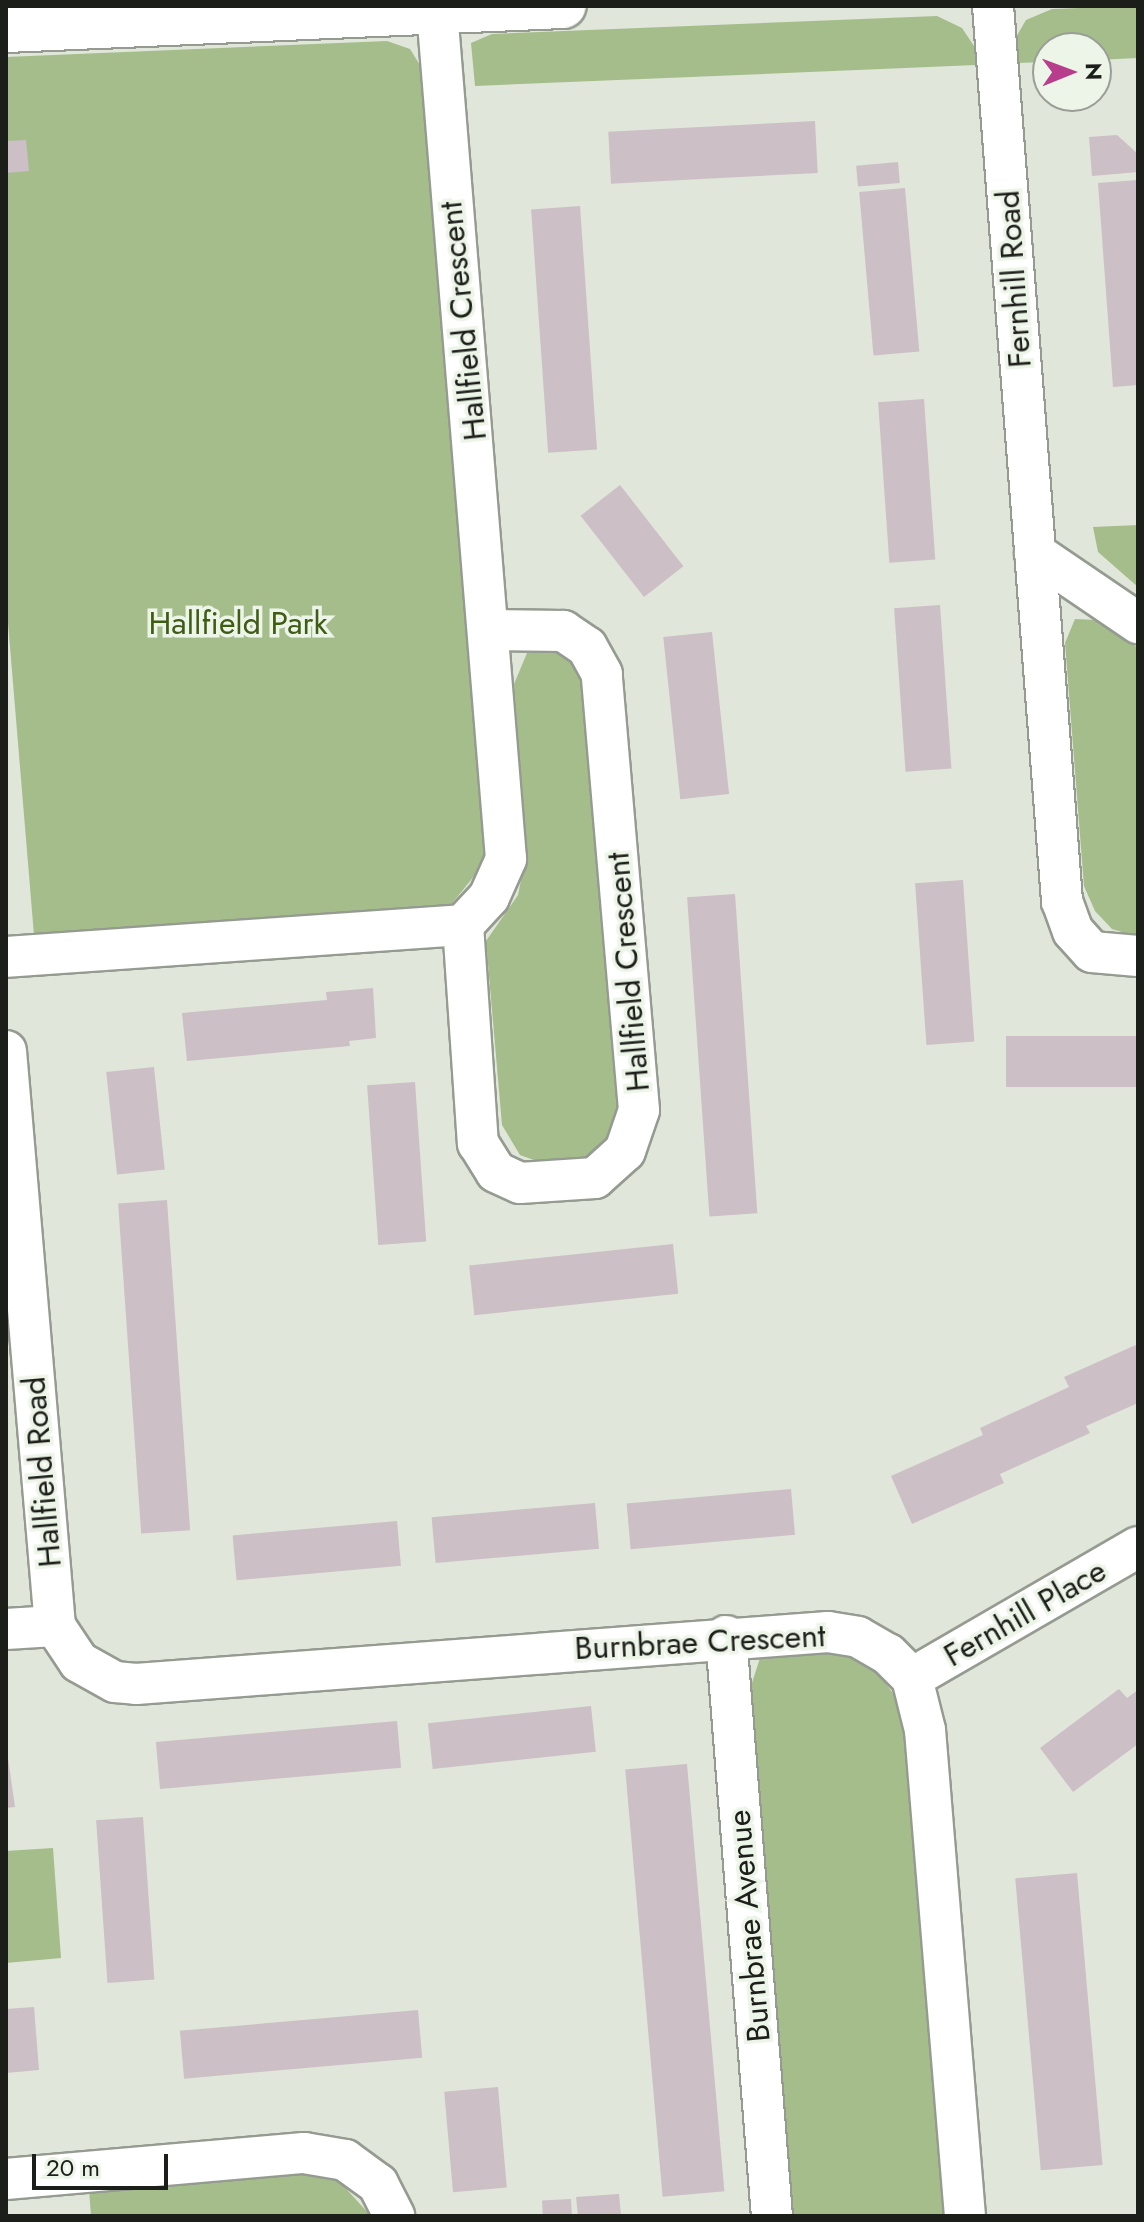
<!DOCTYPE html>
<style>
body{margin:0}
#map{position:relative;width:1144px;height:2222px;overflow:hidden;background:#e0e6da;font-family:Jost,sans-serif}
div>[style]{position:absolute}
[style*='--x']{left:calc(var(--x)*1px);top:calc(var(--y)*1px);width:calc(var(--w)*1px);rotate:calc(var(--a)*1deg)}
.green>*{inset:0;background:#a4bd8b}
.building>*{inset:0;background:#ccbfc6;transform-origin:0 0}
.roads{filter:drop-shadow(2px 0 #959b90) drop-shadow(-2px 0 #959b90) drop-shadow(0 2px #959b90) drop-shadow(0 -2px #959b90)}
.street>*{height:40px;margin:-20px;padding:0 20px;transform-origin:20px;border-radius:20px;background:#fff}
.secondary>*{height:44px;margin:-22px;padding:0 22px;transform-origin:22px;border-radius:22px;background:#fff}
span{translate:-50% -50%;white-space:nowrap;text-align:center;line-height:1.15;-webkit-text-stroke:7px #edf4e8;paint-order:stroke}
.street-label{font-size:32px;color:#1c1e1a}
.park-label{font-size:32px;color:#3e5c14}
.frame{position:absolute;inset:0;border:8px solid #1c1e1a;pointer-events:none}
.north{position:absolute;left:1032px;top:32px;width:80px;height:80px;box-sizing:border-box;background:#edf4e8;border:2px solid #999e96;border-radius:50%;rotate:89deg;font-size:22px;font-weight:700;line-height:32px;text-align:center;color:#1c1e1a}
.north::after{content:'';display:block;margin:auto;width:28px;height:36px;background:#b83d8d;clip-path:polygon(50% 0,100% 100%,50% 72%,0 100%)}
.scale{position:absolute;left:32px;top:2154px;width:136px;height:36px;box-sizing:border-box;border:4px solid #1c1e1a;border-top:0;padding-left:10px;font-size:24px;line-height:28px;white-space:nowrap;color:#1c1e1a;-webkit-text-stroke:6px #edf4e8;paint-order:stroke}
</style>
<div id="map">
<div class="green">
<i style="clip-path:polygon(1138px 6px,1138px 58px,1096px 60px,1096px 48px,1048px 48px,1048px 62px,1016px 63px,1016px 37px,1026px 20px,1052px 9px)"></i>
<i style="clip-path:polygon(937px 16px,962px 28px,974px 46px,976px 65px,475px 86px,471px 43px,492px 34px)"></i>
<i style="clip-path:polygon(387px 41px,410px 49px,423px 70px,487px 860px,450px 906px,34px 935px,6px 599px,6px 57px)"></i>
<i style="clip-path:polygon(1138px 525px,1138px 587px,1098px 552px,1093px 527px)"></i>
<i style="clip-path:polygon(1075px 619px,1097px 620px,1138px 648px,1138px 937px,1112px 929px,1095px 911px,1084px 886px,1065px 643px)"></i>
<i style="clip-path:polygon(563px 650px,587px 678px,621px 1111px,608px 1142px,582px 1164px,550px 1166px,520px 1155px,502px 1125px,486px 941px,518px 895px,527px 850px,514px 684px,527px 653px)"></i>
<i style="clip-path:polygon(822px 1648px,850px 1652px,875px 1669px,898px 1700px,905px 1733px,945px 2216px,792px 2216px,750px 1689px,761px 1655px)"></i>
<i style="clip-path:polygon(53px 1848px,61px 1958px,6px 1963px,6px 1851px)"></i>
<i style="clip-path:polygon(306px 2171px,338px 2180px,371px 2216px,91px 2216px,89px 2189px)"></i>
</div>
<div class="building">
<i style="left:815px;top:121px;width:52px;height:207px;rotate:87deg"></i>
<i style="clip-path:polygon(1117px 135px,1138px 154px,1138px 172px,1092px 176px,1089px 137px)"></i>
<i style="clip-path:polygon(26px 140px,29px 171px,6px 173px,6px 141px)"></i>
<i style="left:898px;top:162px;width:21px;height:42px;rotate:85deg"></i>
<i style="clip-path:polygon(1138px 180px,1138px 385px,1113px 387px,1098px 183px)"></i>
<i style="left:905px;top:188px;width:164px;height:46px;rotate:85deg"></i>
<i style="left:580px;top:206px;width:244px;height:49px;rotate:86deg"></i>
<i style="left:924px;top:399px;width:161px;height:46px;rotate:86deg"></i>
<i style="left:620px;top:485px;width:103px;height:50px;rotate:52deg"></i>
<i style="left:940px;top:605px;width:164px;height:46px;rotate:86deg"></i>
<i style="left:712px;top:632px;width:163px;height:49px;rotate:84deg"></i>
<i style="left:963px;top:880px;width:162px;height:48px;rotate:86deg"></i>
<i style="left:735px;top:894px;width:320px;height:48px;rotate:86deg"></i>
<i style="clip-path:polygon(373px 988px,376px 1038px,349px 1041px,350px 1046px,187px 1061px,182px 1013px,327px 1000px,326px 992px)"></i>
<i style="left:1138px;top:1036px;width:51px;height:132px;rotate:90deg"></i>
<i style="left:154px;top:1067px;width:103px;height:48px;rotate:84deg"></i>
<i style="left:415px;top:1082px;width:160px;height:48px;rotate:86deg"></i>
<i style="left:167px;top:1200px;width:331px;height:49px;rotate:86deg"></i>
<i style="left:673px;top:1244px;width:50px;height:205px;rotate:84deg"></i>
<i style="clip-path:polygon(1138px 1344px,1138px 1403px,1086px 1426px,1090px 1433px,1000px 1474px,1004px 1483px,912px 1524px,891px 1476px,983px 1435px,980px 1428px,1069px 1387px,1064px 1377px)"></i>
<i style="left:791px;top:1489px;width:46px;height:165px;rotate:85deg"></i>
<i style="left:595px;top:1503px;width:46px;height:164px;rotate:85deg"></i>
<i style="left:397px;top:1521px;width:45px;height:165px;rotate:85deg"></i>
<i style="clip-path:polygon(1119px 1689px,1127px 1698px,1138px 1690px,1138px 1744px,1073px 1792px,1040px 1748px)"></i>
<i style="left:591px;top:1706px;width:46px;height:164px;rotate:84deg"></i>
<i style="left:397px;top:1721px;width:47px;height:242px;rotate:85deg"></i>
<i style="clip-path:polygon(6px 1744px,15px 1807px,6px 1808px)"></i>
<i style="left:687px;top:1764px;width:429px;height:62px;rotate:85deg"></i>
<i style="left:143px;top:1817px;width:163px;height:47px;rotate:86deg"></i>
<i style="left:1077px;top:1873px;width:293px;height:62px;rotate:85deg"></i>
<i style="clip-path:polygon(34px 2007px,39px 2070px,6px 2073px,6px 2009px)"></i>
<i style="left:418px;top:2010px;width:48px;height:239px;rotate:85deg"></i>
<i style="left:498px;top:2087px;width:101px;height:54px;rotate:85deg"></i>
<i style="clip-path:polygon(619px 2194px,621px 2216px,578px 2216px,576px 2197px)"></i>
<i style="left:571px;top:2199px;width:17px;height:29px;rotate:87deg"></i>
</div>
<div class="roads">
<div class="street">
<i style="--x:993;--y:6;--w:898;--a:85.59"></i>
<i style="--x:1062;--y:901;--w:32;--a:70"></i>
<i style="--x:1073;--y:931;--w:28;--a:48"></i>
<i style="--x:1092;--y:952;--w:46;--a:5"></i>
<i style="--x:1035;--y:553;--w:125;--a:34.2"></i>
<i style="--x:463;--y:925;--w:219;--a:86.1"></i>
<i style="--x:478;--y:1143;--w:34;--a:58"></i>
<i style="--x:496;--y:1172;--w:26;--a:25"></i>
<i style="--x:520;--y:1183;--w:75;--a:-3.8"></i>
<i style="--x:595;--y:1178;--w:40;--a:-42"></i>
<i style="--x:625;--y:1151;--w:43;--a:-71.1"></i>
<i style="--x:639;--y:1110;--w:438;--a:-94.9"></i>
<i style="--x:602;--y:674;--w:31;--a:-119"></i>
<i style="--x:587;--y:647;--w:29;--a:-146"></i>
<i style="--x:563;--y:631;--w:73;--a:-179.2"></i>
<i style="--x:6;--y:957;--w:458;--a:-4"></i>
<i style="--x:463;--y:925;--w:38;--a:-47"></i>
<i style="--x:489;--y:897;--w:42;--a:-65.9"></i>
<i style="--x:506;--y:859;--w:851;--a:-94.65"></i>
<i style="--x:6;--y:1051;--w:577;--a:85.13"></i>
<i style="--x:6;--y:1629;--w:49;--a:-3.5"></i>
<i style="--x:55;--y:1626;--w:43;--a:56.3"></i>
<i style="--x:79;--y:1662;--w:41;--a:29.1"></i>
<i style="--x:115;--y:1682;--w:21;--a:5"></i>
<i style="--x:136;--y:1684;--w:694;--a:-4.3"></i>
<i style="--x:828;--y:1632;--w:30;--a:9"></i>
<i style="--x:858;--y:1637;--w:34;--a:30"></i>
<i style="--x:888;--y:1654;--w:34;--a:45"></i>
<i style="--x:912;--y:1678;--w:54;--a:76"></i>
<i style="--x:925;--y:1730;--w:488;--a:85.3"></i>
<i style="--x:726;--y:1636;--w:582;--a:85.47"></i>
<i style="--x:912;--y:1678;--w:261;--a:-30.1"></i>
<i style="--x:6;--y:2179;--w:299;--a:-5"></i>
<i style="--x:304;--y:2153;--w:42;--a:9.7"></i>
<i style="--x:345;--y:2160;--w:41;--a:36"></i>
<i style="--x:378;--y:2184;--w:36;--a:63"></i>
</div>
<div class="secondary">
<i style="--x:6;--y:30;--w:558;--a:-2.47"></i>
</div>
</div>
<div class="street-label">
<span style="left:1014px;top:279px;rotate:-94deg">Fernhill Road</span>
<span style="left:463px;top:321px;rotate:-96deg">Hallfield Crescent</span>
<span style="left:628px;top:972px;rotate:-95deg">Hallfield Crescent</span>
<span style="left:42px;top:1472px;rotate:-95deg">Hallfield Road</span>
<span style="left:1025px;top:1613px;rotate:-30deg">Fernhill Place</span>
<span style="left:700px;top:1642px;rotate:-3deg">Burnbrae Crescent</span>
<span style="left:749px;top:1926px;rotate:-95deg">Burnbrae Avenue</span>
</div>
<div class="park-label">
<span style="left:238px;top:623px">Hallfield Park</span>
</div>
<div class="frame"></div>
<div class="north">N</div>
<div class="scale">20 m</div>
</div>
